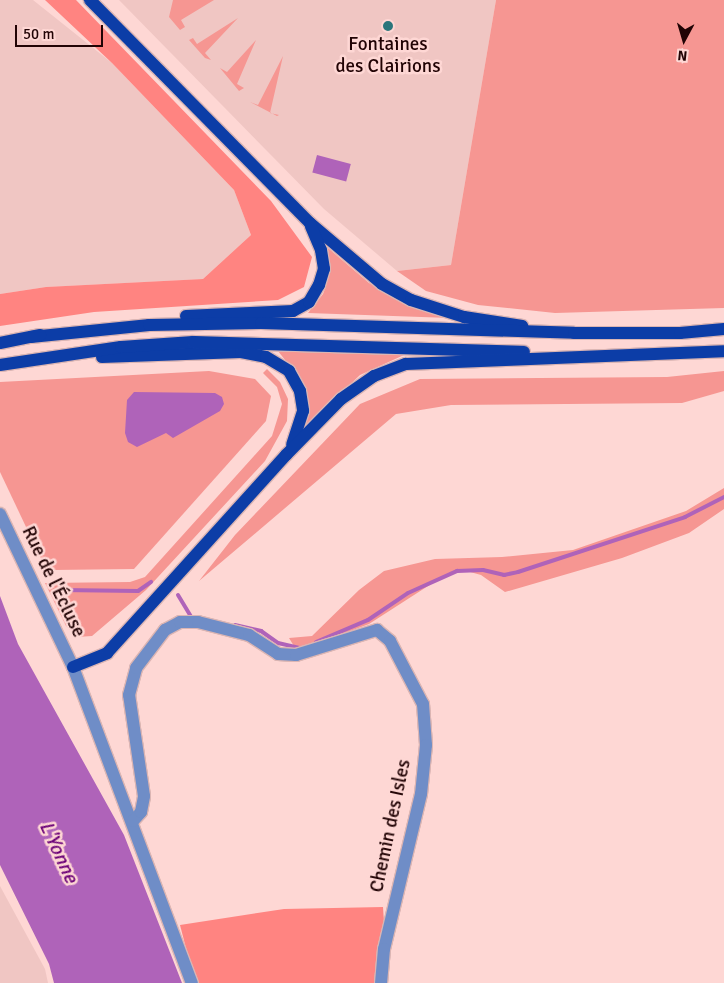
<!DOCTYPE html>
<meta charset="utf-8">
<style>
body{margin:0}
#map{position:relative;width:724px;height:983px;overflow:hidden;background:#fed7d4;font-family:Signika,sans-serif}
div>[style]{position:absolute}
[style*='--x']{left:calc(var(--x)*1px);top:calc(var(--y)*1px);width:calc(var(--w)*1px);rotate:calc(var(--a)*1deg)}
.built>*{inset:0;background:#f0c6c3}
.green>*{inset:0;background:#f69692}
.forest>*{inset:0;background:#ff8481}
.water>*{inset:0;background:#af63b9;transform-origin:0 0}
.stream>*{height:4px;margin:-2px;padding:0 2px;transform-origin:2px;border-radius:2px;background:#af63b9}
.roads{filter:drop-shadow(1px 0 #dbb5b3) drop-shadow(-1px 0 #dbb5b3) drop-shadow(0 1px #dbb5b3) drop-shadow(0 -1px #dbb5b3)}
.minor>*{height:12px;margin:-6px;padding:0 6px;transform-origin:6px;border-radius:6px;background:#6f8dc7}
.major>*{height:12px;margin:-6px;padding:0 6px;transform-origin:6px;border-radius:6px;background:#0c3da7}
.dots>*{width:14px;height:14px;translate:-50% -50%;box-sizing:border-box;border:2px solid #fed7d4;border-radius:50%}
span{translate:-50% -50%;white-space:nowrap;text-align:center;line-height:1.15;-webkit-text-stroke:5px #fed7d4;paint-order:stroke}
.poi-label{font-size:19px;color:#210304}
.street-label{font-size:19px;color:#210304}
.water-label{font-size:20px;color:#6b0077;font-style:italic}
.north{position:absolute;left:659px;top:15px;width:50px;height:50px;-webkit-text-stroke:4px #fed7d4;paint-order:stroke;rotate:186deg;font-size:14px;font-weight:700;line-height:20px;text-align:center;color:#210304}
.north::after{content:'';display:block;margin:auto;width:18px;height:22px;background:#210304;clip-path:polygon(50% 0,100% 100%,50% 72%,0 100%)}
.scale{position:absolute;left:15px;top:25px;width:88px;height:22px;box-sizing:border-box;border:2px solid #210304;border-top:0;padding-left:6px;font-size:15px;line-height:18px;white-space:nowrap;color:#210304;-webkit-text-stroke:4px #fed7d4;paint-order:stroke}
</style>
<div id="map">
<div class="built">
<i style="clip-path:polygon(0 0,33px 0,112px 63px,234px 190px,251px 235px,203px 279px,46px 287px,0 294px)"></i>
<i style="clip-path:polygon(119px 0,496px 0,451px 265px,397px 271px,324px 209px)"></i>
<i style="clip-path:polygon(0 886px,45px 969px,48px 983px,0 983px)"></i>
</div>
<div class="green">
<i style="clip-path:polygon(173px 0,214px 0,181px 20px,185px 27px,180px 30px,169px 17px)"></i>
<i style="clip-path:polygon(496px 0,724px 0,724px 308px,555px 313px,478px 305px,426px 291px,397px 271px,451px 265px)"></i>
<i style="clip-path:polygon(238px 18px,205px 53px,211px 60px,205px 58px,189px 40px,193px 38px,197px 44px)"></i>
<i style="clip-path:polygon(256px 40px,237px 84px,244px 88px,239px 91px,220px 68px,227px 72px)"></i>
<i style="clip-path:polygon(283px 56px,270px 113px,279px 115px,277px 116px,250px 102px,258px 105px)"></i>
<i style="clip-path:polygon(328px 248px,369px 283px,426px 311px,450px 318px,308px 313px,323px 294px,326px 286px)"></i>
<i style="clip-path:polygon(278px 351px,404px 355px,360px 375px,304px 428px,289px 365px)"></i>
<i style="clip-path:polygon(267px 369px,280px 382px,288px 399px,287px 421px,265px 461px,146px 590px,92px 636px,77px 637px,66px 626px,45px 583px,130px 582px,145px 577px,272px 436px,282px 404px,277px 387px,263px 373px)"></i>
<i style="clip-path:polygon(209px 371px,255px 379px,271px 396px,266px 421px,134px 569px,53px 570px,45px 567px,0 472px,0 382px)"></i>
<i style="clip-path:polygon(724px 371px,724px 391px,682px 403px,451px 405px,396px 414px,199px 581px,235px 535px,360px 404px,420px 379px,667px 377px)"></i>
<i style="clip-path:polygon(724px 488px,724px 509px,689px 533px,622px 558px,505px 592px,481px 575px,463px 570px,442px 577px,369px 624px,297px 651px,289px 638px,312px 636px,359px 590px,384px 571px,435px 559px,502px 557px,573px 550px,686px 511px)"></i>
</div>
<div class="forest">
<i style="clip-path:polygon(45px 0,76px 0,271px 201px,312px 257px,304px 287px,278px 300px,94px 312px,0 326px,0 294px,46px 287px,203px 279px,251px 235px,234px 190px,112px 63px)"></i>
<i style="clip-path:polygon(383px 907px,388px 983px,195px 983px,180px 925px,284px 909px)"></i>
</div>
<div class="water">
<i style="left:317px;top:155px;width:35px;height:18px;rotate:15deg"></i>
<i style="clip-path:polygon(134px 392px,215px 393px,222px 397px,224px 404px,220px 411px,173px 438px,166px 433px,137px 447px,128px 442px,125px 433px,127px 400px)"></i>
<i style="clip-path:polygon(0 596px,18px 644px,124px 835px,182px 983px,54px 983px,49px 964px,0 865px)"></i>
</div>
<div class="stream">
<i style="--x:61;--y:590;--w:77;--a:0.7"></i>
<i style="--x:138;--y:591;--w:16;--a:-35"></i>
<i style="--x:178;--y:595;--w:26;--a:59"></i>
<i style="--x:235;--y:625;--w:27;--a:13"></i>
<i style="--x:261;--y:631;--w:21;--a:35"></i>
<i style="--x:278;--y:643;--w:23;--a:13"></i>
<i style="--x:316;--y:642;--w:56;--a:-22.9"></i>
<i style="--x:368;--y:620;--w:48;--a:-34"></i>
<i style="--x:408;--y:593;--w:54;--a:-24.2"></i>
<i style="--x:457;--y:571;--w:26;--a:-2"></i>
<i style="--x:483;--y:570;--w:22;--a:13"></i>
<i style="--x:504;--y:575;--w:14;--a:-12"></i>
<i style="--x:518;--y:572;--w:176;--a:-18.2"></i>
<i style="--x:685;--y:517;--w:44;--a:-27.1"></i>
</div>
<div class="roads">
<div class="minor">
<i style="--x:0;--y:514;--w:170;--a:64.5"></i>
<i style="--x:73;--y:667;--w:338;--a:69.4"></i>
<i style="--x:133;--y:821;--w:12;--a:-48"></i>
<i style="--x:141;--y:812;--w:16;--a:-79"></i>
<i style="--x:144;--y:796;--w:102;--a:-98.4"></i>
<i style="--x:129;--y:695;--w:28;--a:-75"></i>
<i style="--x:136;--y:668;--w:48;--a:-52.7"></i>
<i style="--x:165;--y:630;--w:17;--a:-28"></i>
<i style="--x:180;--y:622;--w:18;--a:0"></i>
<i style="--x:198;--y:622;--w:53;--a:14.3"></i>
<i style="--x:249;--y:635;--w:35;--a:33"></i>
<i style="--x:278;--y:654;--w:18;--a:3"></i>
<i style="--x:296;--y:655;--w:85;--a:-17.2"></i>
<i style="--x:377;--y:630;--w:17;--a:40"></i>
<i style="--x:390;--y:641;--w:71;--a:62.4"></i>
<i style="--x:423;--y:704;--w:41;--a:85.8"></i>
<i style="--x:426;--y:745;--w:49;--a:95.8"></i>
<i style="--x:421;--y:794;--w:159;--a:103.4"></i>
<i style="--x:384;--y:949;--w:34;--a:95"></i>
</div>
<div class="major">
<i style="--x:90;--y:0;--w:313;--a:45.4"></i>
<i style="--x:310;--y:223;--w:94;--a:40.3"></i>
<i style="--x:382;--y:284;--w:33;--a:29"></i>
<i style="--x:411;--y:300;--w:56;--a:17.8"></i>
<i style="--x:464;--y:317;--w:59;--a:8.8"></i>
<i style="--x:186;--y:316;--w:107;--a:-2.7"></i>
<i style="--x:293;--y:311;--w:18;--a:-29"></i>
<i style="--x:309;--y:302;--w:20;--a:-60"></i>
<i style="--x:319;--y:285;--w:17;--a:-73"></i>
<i style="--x:324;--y:269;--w:19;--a:-99"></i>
<i style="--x:321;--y:250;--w:26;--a:-113"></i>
<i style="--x:31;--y:337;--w:119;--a:-5.8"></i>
<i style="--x:149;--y:325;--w:112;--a:-1"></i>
<i style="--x:261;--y:323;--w:313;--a:1.8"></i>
<i style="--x:574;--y:333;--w:106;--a:0"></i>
<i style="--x:680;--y:333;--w:44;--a:-5.2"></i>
<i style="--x:0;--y:343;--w:41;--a:-11.3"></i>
<i style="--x:102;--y:357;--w:139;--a:-2.1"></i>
<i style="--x:241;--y:352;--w:25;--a:11"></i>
<i style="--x:266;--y:357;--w:27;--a:31"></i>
<i style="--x:289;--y:371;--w:23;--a:61"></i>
<i style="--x:300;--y:391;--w:20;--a:81"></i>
<i style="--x:303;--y:411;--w:35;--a:108"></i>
<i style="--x:0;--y:365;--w:122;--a:-8.5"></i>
<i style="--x:121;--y:347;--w:72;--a:-4"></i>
<i style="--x:193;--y:342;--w:331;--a:1.7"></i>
<i style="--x:73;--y:667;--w:37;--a:-22"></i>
<i style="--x:107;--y:653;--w:267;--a:-47.9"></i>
<i style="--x:286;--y:455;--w:78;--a:-45.5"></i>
<i style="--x:341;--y:399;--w:40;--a:-34.9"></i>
<i style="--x:374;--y:376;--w:34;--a:-21"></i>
<i style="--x:406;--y:364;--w:318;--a:-2.3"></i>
</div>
</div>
<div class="dots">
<i style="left:388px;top:26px;background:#2b757b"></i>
</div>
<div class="poi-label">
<span style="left:388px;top:56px">Fontaines<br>des Clairions</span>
</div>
<div class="street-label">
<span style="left:53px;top:582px;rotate:64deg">Rue de l'Écluse</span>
<span style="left:391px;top:826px;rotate:-78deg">Chemin des Isles</span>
</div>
<div class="water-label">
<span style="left:59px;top:852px;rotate:65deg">L'Yonne</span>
</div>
<div class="north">N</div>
<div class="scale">50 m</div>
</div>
